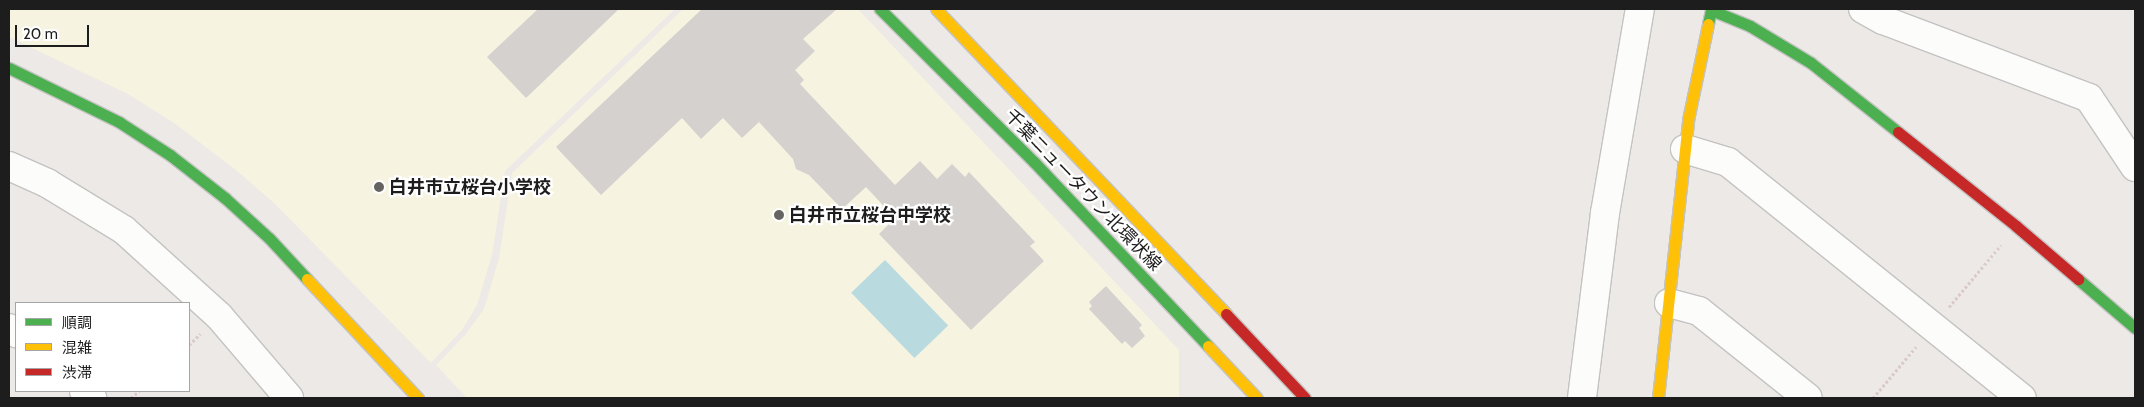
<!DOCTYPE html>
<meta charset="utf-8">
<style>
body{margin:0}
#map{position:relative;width:2144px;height:407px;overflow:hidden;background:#ece9e6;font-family:Cabin,"Noto Sans JP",sans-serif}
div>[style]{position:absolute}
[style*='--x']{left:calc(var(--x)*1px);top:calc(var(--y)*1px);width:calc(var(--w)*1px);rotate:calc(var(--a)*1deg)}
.education>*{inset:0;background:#f6f3e0}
.water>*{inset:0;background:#b9dbe0;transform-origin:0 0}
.building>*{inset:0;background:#d4d1ce}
.path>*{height:3px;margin-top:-1.5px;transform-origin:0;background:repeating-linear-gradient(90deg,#dacac9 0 2.5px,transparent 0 5px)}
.roads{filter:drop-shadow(1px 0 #c4c3c2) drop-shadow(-1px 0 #c4c3c2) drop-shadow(0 1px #c4c3c2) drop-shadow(0 -1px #c4c3c2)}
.street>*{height:28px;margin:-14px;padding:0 14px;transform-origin:14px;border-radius:14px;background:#fcfcfb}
.fast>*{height:11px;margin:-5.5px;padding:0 5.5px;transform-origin:5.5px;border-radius:5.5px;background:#4caf50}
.slow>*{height:11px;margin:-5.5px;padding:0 5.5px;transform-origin:5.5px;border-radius:5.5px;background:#ffc107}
.jam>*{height:11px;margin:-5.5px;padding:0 5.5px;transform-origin:5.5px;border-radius:5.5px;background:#c62828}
.dots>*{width:14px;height:14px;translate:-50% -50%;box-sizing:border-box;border:2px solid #fff;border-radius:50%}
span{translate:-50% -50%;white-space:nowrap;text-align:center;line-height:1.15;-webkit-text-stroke:4.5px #fff;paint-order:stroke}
.poi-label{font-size:18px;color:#1d1d1d;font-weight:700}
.left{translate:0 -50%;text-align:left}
.street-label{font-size:18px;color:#1d1d1d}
.frame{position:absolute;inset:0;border:10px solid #1d1d1d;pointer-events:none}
.legend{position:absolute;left:15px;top:302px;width:175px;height:90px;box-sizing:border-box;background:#fff;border:1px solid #a5a5a5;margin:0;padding:6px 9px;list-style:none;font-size:15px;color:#1d1d1d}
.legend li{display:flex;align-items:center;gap:10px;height:25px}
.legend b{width:25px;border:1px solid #a5a5a5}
.scale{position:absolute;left:15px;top:25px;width:74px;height:22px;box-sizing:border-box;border:2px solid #1d1d1d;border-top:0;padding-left:6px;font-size:15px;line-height:18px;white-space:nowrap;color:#1d1d1d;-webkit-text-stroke:4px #fff;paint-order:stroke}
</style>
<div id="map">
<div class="education">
<i style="clip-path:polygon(9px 9px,675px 9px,505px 171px,492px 255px,477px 305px,462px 330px,431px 363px,274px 203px,236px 170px,174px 123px,128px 94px,9px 37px)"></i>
<i style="clip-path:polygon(683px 9px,858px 9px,1179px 350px,1179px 398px,467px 398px,436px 365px,465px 335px,484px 309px,499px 258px,512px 173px)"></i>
</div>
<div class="water">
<i style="left:885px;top:260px;width:91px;height:47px;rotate:46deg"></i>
</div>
<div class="building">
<i style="clip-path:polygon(538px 9px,619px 9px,526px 98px,487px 57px)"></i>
<i style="clip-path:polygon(702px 9px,837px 9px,803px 39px,815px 51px,795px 70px,804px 80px,800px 84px,895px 185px,920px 161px,937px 179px,952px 164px,965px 177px,969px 172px,1035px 242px,1030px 246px,1044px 261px,971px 330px,879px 234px,895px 218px,866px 187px,842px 209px,809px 175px,796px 169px,793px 159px,759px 122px,742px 138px,723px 118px,701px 139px,682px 118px,601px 195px,556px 147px)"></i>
<i style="clip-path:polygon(1106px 286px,1142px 325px,1139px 328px,1145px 336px,1132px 348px,1125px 341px,1122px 344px,1089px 309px,1092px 306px,1089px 302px)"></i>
</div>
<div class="path">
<i style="--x:1949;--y:307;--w:81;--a:-50"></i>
<i style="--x:189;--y:345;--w:16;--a:-45"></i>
<i style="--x:131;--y:398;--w:11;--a:-41"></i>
<i style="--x:1873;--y:398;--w:67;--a:-49.9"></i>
</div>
<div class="roads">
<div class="street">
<i style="--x:1863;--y:9;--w:23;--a:29"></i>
<i style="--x:1883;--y:20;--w:220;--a:20.7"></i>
<i style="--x:2089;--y:98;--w:83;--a:56.3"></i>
<i style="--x:1685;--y:149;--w:45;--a:16.8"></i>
<i style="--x:1728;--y:162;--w:377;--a:38.8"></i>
<i style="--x:9;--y:166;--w:42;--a:24.1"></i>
<i style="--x:47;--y:183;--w:90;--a:31.4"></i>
<i style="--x:124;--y:230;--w:128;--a:42.2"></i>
<i style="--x:219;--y:316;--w:108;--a:49.5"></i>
<i style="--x:1669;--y:303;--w:31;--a:15"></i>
<i style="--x:1699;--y:311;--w:139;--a:38.6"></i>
<i style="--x:9;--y:328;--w:9;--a:36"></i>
<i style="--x:84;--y:391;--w:11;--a:41"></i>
<i style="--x:1582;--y:398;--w:186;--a:-82.9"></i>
<i style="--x:1605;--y:213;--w:207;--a:-80.3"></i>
</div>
<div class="fast">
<i style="--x:880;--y:9;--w:217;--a:44.8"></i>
<i style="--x:1034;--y:162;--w:253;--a:46.6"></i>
<i style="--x:1708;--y:24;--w:14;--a:-78"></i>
<i style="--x:1711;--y:10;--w:42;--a:22.3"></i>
<i style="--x:1750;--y:26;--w:71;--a:31.2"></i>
<i style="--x:1811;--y:63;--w:111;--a:38.4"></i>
<i style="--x:9;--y:68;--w:123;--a:26.1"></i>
<i style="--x:119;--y:122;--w:61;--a:32.9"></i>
<i style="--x:170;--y:155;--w:70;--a:38"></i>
<i style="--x:225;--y:198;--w:59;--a:42.3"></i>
<i style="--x:269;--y:238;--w:56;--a:47.2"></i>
<i style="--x:2078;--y:279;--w:75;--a:40.7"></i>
</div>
<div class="slow">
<i style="--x:936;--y:9;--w:421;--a:46.4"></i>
<i style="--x:307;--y:279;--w:163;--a:47"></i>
<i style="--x:1208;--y:346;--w:71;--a:46.7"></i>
<i style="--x:1658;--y:398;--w:280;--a:-83.8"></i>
<i style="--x:1688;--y:120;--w:98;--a:-78.2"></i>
</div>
<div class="jam">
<i style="--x:1898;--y:132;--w:151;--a:38.5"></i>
<i style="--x:2016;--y:226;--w:82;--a:40.5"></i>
<i style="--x:1226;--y:314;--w:115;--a:46.8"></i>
</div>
</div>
<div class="dots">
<i style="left:379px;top:187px;background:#656463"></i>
<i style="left:779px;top:215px;background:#656463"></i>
</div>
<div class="poi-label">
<span class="left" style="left:389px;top:187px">白井市立桜台小学校</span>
<span class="left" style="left:789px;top:215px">白井市立桜台中学校</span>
</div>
<div class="street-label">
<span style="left:1083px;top:190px;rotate:46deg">千葉ニュータウン北環状線</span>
</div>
<div class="frame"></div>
<ul class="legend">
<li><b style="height:6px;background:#4caf50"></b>順調</li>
<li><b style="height:6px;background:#ffc107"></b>混雑</li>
<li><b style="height:6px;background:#c62828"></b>渋滞</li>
</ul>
<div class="scale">20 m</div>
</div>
